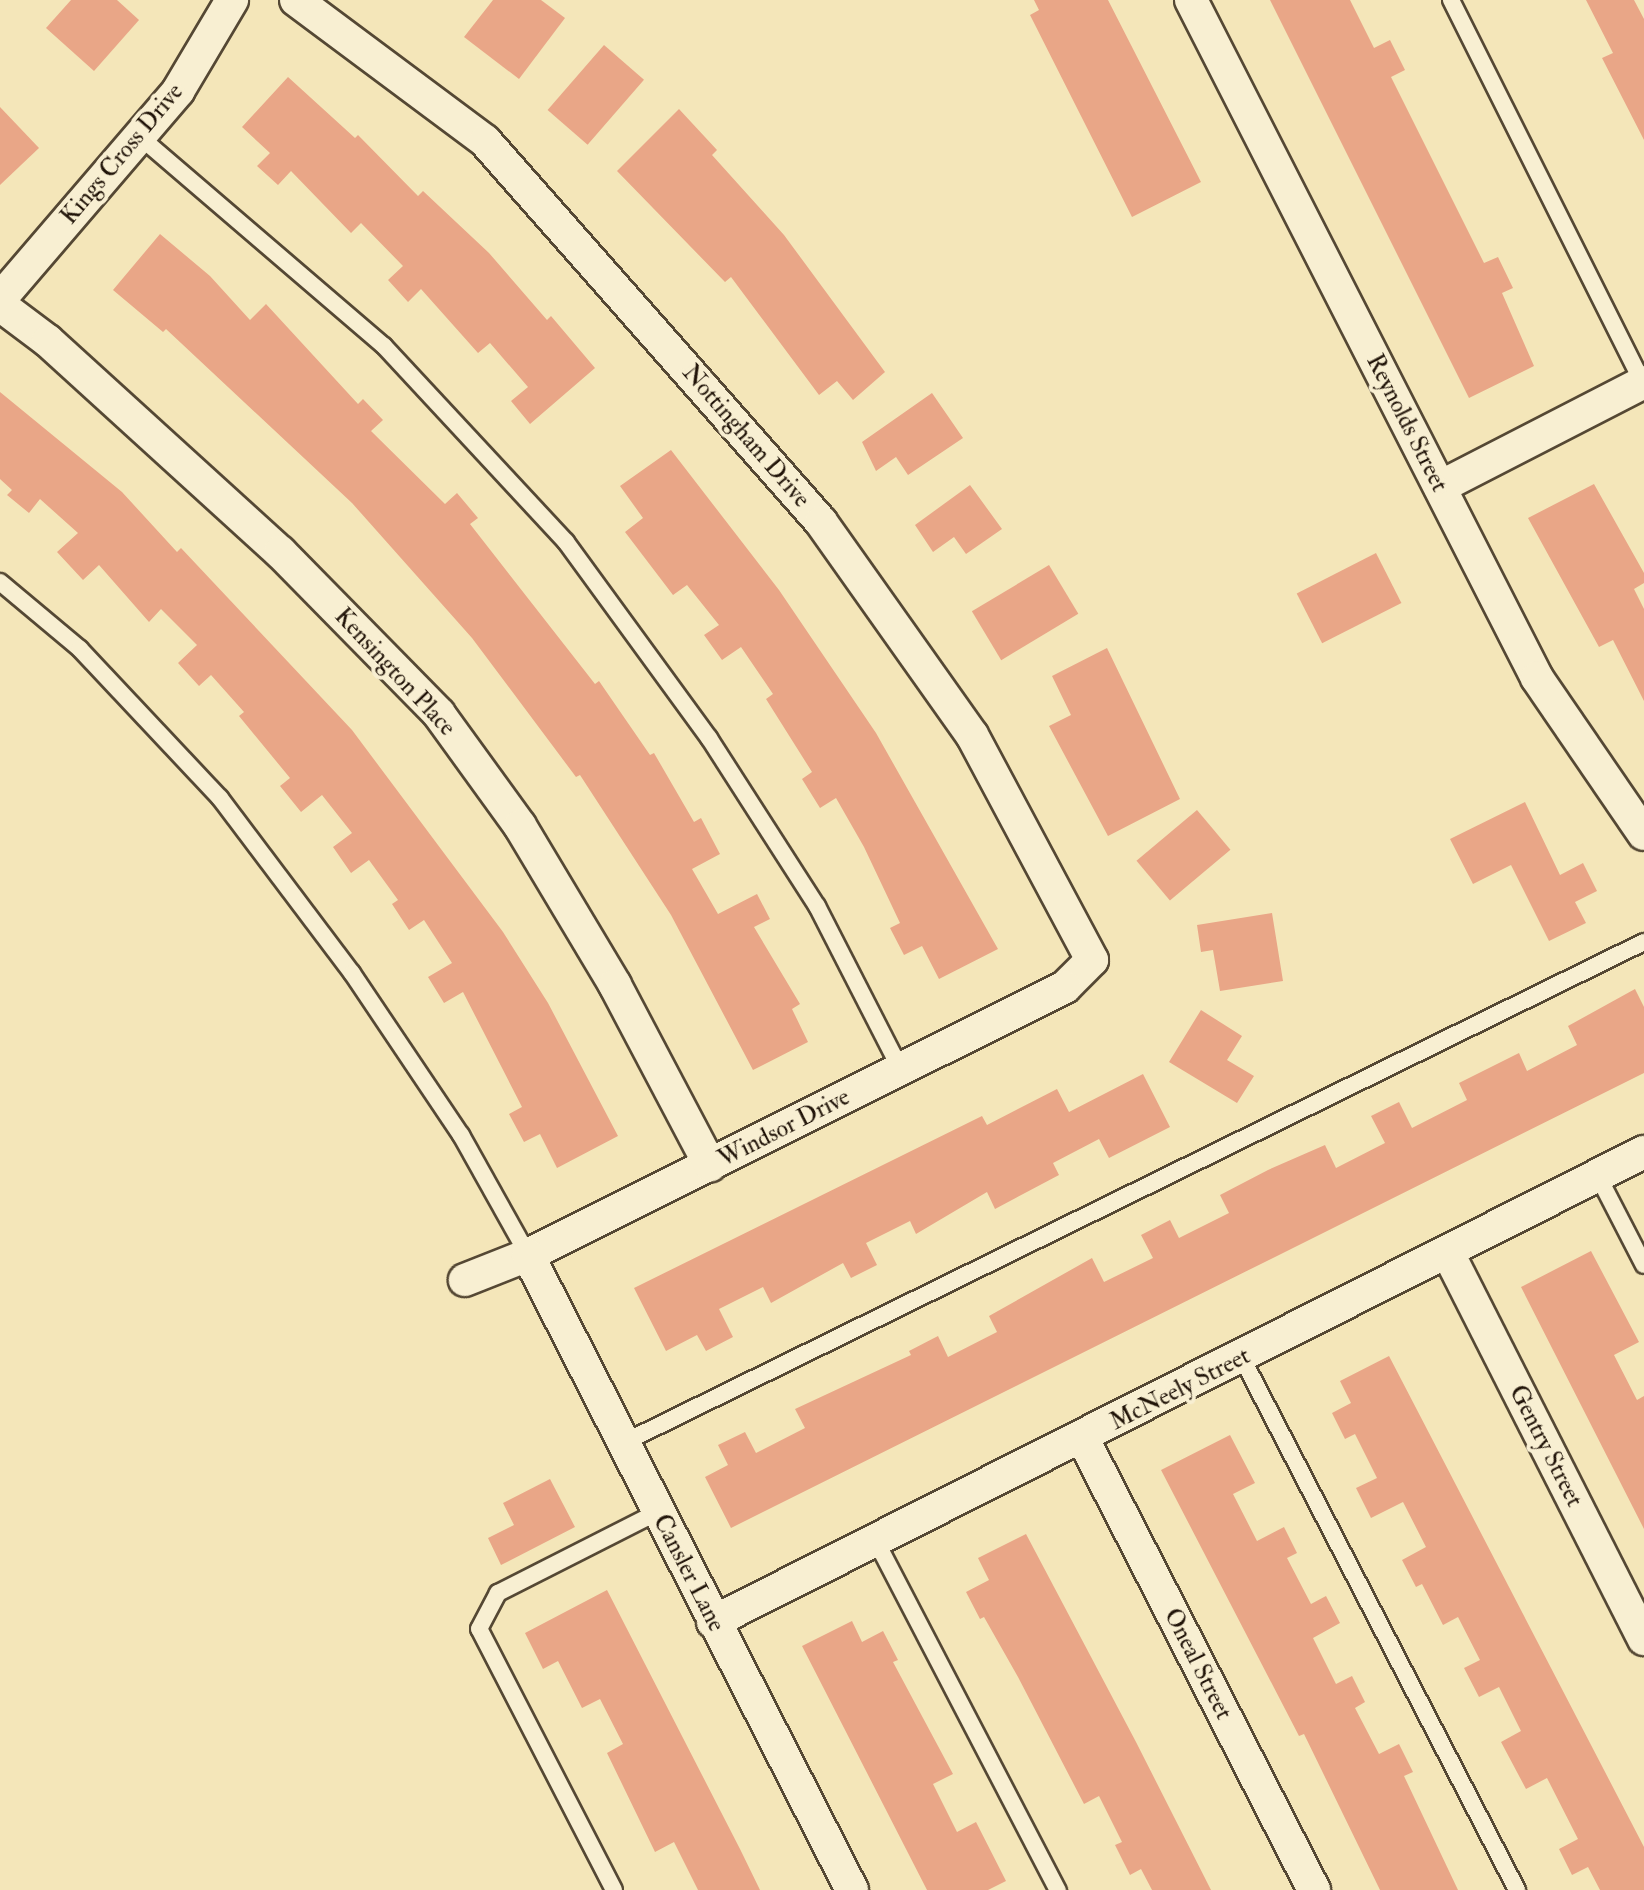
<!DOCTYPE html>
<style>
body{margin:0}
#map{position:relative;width:1644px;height:1890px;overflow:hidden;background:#f4e6b9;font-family:"IM FELL Double Pica",serif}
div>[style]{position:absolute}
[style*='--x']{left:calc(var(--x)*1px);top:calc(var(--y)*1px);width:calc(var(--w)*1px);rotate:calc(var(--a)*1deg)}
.building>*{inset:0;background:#e9a687;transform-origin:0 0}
.roads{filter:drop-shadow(2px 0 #554834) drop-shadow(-2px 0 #554834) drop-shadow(0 2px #554834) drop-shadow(0 -2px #554834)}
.lane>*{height:16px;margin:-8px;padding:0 8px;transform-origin:8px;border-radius:8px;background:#f8efd2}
.street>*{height:32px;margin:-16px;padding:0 16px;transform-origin:16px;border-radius:16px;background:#f8efd2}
span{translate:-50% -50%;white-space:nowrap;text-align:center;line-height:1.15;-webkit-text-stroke:8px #f8efd2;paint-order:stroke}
.street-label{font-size:24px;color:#201308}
</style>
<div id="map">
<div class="building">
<i style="clip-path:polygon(71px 0,117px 0,139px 20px,94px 71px,46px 28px)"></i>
<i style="clip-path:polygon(493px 0,541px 0,565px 18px,519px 79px,464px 37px)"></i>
<i style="clip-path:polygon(1034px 0,1108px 0,1201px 182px,1132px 217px,1030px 15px,1039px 10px)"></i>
<i style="clip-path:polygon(1270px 0,1350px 0,1374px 48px,1390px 40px,1405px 70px,1391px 77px,1484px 263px,1498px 257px,1513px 288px,1502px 293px,1534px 366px,1469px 398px)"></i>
<i style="clip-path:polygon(1586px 0,1634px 0,1644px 19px,1644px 140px,1602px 58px,1613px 53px)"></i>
<i style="left:604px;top:45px;width:53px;height:86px;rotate:41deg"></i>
<i style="clip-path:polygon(288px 77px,355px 138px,358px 135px,418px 196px,423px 191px,489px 253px,547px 320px,551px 316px,595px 368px,530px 424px,511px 401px,528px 387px,490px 343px,478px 353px,421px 289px,408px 302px,388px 280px,403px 266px,361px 223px,351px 233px,291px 171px,278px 185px,257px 166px,270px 153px,242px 127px)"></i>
<i style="clip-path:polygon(0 107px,39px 148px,0 185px)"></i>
<i style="clip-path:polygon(679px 109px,717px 150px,712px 155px,784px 235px,885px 372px,853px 400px,837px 381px,819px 395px,731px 277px,725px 282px,617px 171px)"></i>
<i style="clip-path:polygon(160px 234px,210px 276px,250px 320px,266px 304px,358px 404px,363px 399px,383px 420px,371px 431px,445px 504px,457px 493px,478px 518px,470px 524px,595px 684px,599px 681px,650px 755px,654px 753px,694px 822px,701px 818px,720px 854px,692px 869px,718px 914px,757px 894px,770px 919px,754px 927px,800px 1004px,792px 1009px,808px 1042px,753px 1070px,671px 915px,580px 775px,576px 777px,472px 638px,352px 503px,166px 329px,163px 332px,113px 290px)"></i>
<i style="clip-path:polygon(0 392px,122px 492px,177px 552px,181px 548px,352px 730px,503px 932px,548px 1003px,618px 1136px,557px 1168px,540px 1134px,524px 1142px,509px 1114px,522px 1107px,463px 992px,444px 1003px,428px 977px,452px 963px,424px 920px,409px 930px,392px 904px,398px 900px,369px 860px,351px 873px,333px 847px,352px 833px,322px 795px,301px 812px,280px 786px,290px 778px,239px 716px,244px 712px,211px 675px,199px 686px,178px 663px,197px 645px,161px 609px,149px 622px,99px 565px,83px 580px,57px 552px,78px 533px,40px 499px,29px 513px,7px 495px,12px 490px,0 479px)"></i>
<i style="clip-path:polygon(932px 393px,963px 438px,908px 475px,896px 457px,876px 471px,862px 442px)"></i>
<i style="clip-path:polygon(671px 450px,779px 590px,876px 733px,998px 949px,939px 979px,922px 946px,904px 955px,890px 928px,900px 923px,864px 847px,836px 798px,820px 808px,802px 779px,812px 772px,766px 699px,773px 694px,741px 647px,722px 660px,704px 635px,719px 625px,687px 585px,673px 595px,625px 532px,643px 518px,620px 486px)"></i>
<i style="clip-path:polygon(1594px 484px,1644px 573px,1644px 583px,1634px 589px,1644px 609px,1644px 701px,1613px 640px,1599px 647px,1528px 518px)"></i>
<i style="clip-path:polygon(970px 485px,1002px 529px,966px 554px,954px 537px,933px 552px,915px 525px)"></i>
<i style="left:1376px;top:553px;width:56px;height:89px;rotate:63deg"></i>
<i style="left:1049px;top:565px;width:57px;height:90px;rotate:59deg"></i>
<i style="clip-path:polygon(1107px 648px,1180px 799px,1108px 836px,1049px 726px,1071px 715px,1052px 676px)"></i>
<i style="clip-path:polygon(1525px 802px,1560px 875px,1583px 863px,1597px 891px,1575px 902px,1586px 923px,1549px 941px,1511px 865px,1473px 884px,1450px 839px)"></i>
<i style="left:1197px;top:810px;width:52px;height:79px;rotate:50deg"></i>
<i style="clip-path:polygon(1272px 913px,1283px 981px,1220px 991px,1213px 950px,1201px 952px,1197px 925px)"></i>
<i style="clip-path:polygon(1635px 989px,1644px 1007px,1644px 1073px,731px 1528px,705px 1477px,728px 1465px,718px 1445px,745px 1432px,756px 1453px,805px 1428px,795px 1409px,911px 1355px,909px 1351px,938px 1336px,948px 1357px,997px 1332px,989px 1316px,1092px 1258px,1104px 1282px,1153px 1258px,1141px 1235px,1170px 1220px,1179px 1238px,1229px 1213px,1220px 1195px,1268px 1170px,1325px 1145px,1336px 1168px,1385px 1143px,1371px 1116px,1399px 1102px,1412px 1128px,1467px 1100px,1459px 1083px,1519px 1053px,1527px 1071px,1577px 1045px,1568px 1026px)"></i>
<i style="clip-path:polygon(1201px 1010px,1242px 1036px,1227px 1060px,1254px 1076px,1237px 1103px,1169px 1062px)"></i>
<i style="clip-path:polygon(1143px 1074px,1170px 1127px,1109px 1158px,1099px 1139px,1053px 1163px,1059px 1175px,995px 1209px,987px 1192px,916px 1234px,910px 1221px,866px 1243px,877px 1265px,851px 1278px,843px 1263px,771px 1303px,763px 1287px,719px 1309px,733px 1337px,706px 1351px,697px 1335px,666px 1351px,634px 1288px,982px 1116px,987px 1125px,1057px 1089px,1069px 1112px)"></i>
<i style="clip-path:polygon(1591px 1251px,1639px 1342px,1614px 1355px,1637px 1400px,1644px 1396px,1644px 1529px,1521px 1287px)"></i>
<i style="clip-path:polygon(1389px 1356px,1644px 1847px,1644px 1890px,1600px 1890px,1588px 1867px,1572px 1875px,1559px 1849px,1578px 1839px,1547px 1778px,1526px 1789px,1501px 1742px,1521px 1731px,1499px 1687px,1479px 1697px,1464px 1668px,1480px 1660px,1458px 1617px,1443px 1625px,1422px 1584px,1416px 1587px,1402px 1560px,1426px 1547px,1403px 1502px,1371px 1518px,1356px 1488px,1377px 1478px,1355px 1434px,1345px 1439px,1332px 1413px,1351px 1403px,1340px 1381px)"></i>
<i style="clip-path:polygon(1230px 1435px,1255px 1483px,1233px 1494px,1257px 1541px,1284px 1527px,1297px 1553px,1287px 1558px,1311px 1604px,1326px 1596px,1340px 1623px,1313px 1638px,1336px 1684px,1352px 1676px,1365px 1702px,1355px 1708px,1379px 1754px,1399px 1744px,1413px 1772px,1404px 1776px,1458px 1890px,1380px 1890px,1304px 1734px,1299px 1736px,1161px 1470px)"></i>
<i style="clip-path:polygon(550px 1479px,575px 1527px,501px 1565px,488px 1538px,514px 1525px,503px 1503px)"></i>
<i style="clip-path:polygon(1026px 1534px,1136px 1742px,1211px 1890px,1152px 1890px,1141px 1869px,1130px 1875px,1115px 1845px,1122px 1842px,1099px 1796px,1084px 1804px,1018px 1677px,984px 1617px,980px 1619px,966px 1592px,989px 1580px,978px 1558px)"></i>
<i style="clip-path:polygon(607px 1590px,740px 1849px,760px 1890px,698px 1890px,674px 1842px,655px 1852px,607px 1753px,623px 1744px,600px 1699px,582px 1708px,558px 1661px,543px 1669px,525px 1633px)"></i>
<i style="clip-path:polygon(852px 1621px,862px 1642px,883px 1631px,898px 1660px,893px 1662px,953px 1774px,933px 1784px,957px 1832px,976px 1822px,1006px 1881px,988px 1890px,927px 1890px,802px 1646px)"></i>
</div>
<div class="roads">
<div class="lane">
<i style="--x:1451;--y:0;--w:432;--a:63.4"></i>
<i style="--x:139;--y:136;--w:323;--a:40.6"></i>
<i style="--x:384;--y:346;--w:267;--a:47.1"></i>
<i style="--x:566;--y:542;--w:243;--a:53.9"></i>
<i style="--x:709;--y:738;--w:200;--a:57.3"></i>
<i style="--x:817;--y:906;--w:184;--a:62.9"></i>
<i style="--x:0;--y:582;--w:104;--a:39.9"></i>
<i style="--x:80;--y:649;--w:204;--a:46.8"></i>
<i style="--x:220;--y:798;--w:219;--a:53"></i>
<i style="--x:352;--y:973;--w:195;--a:56.1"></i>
<i style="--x:461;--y:1135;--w:137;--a:60.8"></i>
<i style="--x:1598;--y:1176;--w:100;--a:62.7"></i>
<i style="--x:1242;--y:1358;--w:599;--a:62.66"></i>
<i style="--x:623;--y:1443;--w:1137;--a:-26.14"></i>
<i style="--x:876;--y:1541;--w:394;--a:62.5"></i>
<i style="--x:614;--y:1890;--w:294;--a:-117.3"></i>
<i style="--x:479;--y:1629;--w:41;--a:-62.2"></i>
<i style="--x:498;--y:1593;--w:179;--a:-26.9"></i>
</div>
<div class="street">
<i style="--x:296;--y:0;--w:236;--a:36.7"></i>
<i style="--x:485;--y:141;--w:508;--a:48.59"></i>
<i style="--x:821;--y:522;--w:261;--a:54.7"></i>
<i style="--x:972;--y:735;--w:255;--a:61.9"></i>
<i style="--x:1092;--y:960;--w:38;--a:135"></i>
<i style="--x:1065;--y:987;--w:600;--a:153.48"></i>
<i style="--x:528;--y:1255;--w:68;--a:158.4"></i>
<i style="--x:1191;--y:0;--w:761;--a:62.96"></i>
<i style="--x:1537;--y:678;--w:189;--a:55.6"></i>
<i style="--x:0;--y:299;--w:274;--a:-49.4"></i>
<i style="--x:178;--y:91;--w:106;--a:-59.3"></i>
<i style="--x:0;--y:305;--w:60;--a:36.9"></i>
<i style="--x:48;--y:341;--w:314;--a:42.3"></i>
<i style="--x:280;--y:552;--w:227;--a:45.5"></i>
<i style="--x:439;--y:714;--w:138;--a:54.1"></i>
<i style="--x:520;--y:826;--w:185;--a:59.1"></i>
<i style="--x:615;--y:985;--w:204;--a:62.2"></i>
<i style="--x:1440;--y:487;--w:229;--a:-27.2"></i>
<i style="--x:1448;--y:1253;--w:433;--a:63.1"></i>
<i style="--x:528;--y:1255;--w:713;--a:62.97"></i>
<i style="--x:1083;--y:1439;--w:507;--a:62.88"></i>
<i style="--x:713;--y:1622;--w:1043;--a:-26.79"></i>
</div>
</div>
<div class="street-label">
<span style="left:122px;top:154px;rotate:-50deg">Kings Cross Drive</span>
<span style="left:1407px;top:423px;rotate:63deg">Reynolds Street</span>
<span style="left:746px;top:436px;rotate:49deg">Nottingham Drive</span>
<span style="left:395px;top:672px;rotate:47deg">Kensington Place</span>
<span style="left:784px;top:1128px;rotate:-27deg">Windsor Drive</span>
<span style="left:1180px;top:1389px;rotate:-27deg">McNeely Street</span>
<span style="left:1546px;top:1446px;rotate:63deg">Gentry Street</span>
<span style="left:689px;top:1573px;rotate:63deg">Cansler Lane</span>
<span style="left:1198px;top:1664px;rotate:63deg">Oneal Street</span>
</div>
</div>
